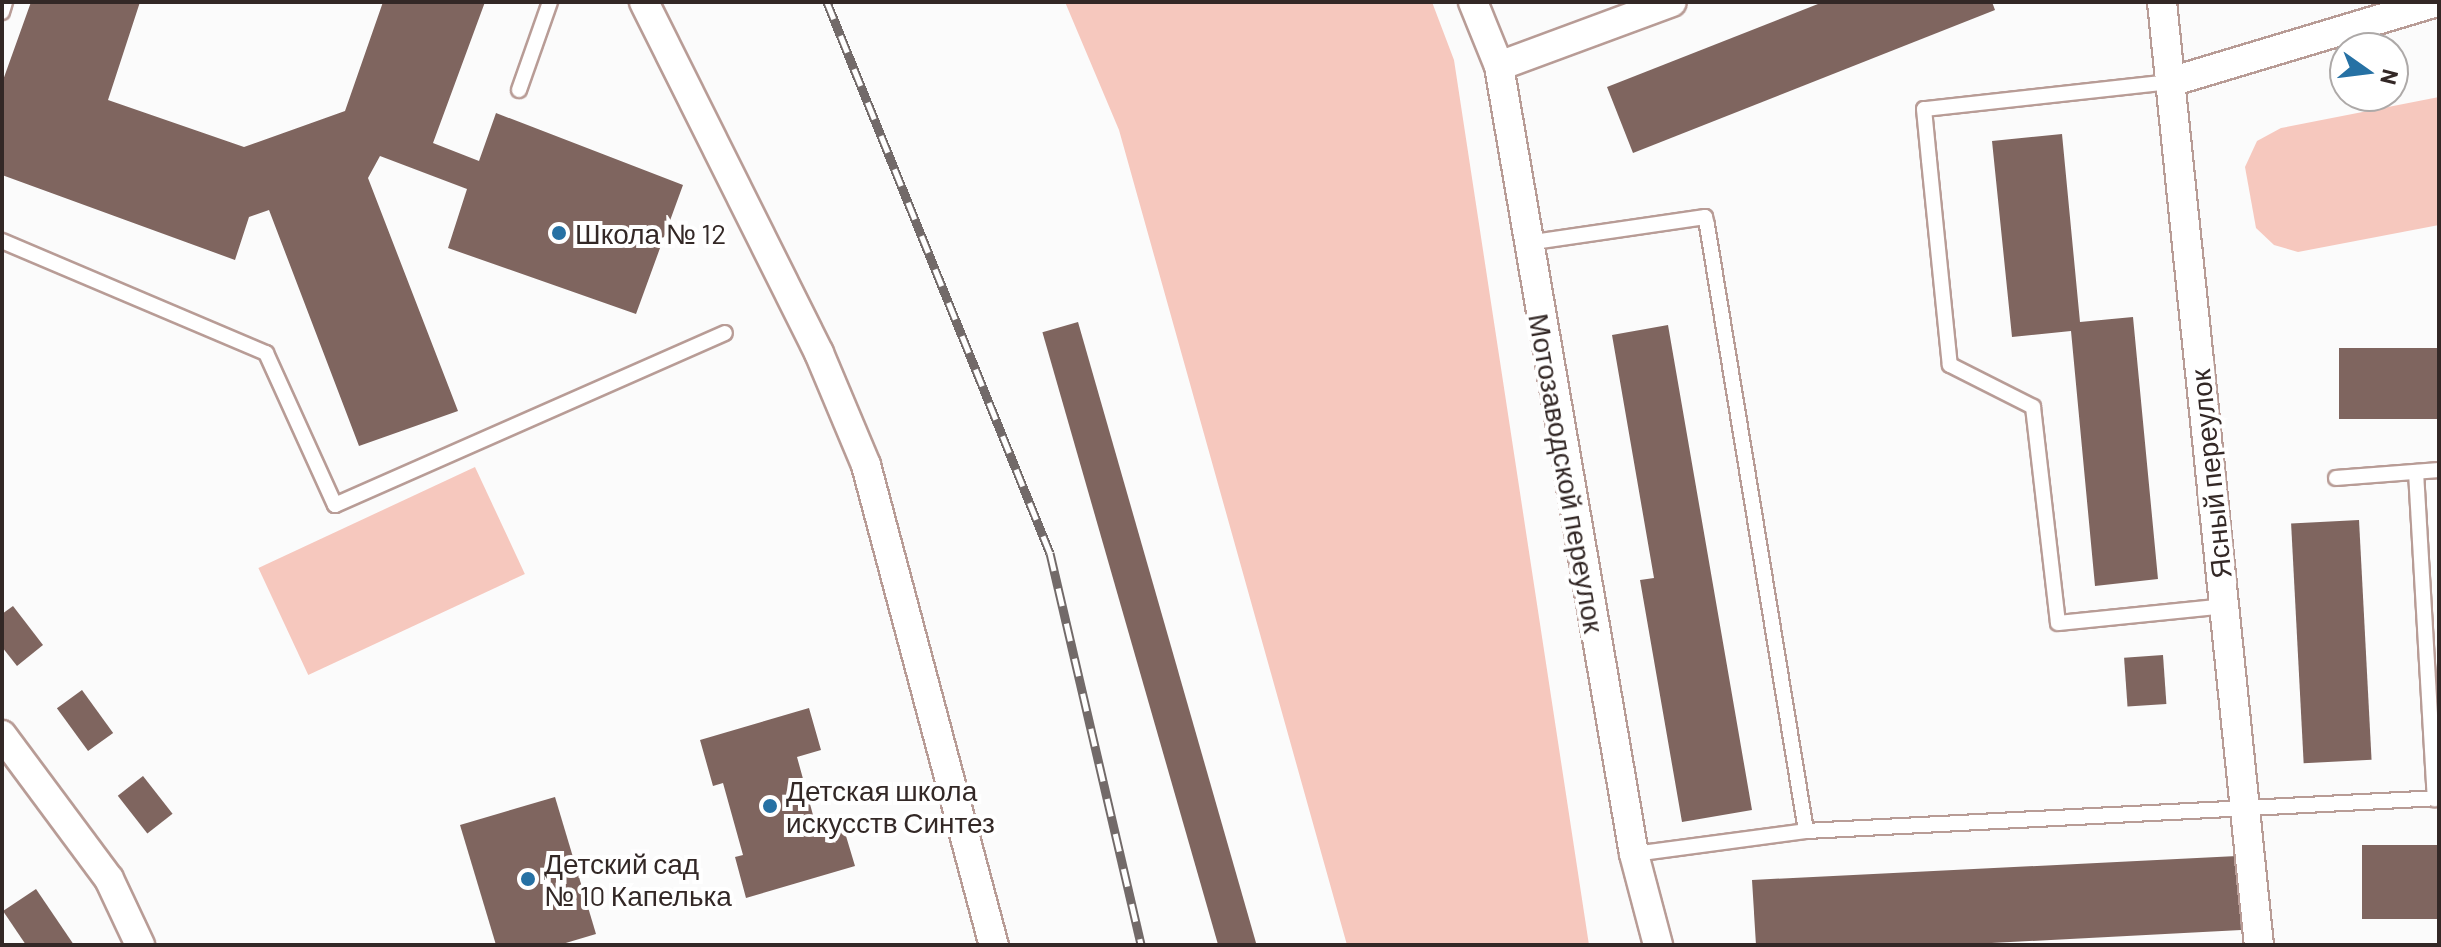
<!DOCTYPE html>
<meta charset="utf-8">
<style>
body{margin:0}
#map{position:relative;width:2441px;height:947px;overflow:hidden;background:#fbfbfb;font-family:Barlow,sans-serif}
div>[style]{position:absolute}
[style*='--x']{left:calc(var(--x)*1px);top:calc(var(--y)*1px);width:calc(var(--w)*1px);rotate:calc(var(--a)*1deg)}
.green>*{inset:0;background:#f6c8be;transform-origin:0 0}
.building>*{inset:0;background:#7f655f;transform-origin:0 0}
.roads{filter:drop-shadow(2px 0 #b89c96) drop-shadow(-2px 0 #b89c96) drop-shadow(0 2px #b89c96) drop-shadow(0 -2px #b89c96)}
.service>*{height:14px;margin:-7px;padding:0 7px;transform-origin:7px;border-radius:7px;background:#fff}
.minor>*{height:28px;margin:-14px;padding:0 14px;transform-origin:14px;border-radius:14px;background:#fff}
.rail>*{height:9px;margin-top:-4.5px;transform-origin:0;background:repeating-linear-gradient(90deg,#fff 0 18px,#726a69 0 36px);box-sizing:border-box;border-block:2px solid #726a69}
.dots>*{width:22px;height:22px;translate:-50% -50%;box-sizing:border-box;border:4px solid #fff;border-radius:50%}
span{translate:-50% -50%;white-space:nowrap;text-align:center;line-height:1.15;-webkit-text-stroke:8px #fff;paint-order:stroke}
.poi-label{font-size:28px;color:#332826}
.left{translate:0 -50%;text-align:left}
.street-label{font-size:28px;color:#332826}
.frame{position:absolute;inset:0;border:4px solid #332826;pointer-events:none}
.north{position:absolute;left:2329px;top:32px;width:80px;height:80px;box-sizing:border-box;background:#fff;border:2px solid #ada9a8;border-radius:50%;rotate:104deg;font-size:22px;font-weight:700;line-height:32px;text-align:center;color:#332826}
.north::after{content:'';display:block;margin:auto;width:28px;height:36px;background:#2671a4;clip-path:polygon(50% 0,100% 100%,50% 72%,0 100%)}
</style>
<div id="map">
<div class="green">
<i style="clip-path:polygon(1065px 2px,1432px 2px,1454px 60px,1589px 945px,1347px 945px,1119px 130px)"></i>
<i style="clip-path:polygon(2439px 97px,2439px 225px,2298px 252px,2274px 245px,2256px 228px,2245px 167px,2257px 141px,2281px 128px)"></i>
<i style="left:475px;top:467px;width:118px;height:239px;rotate:65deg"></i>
</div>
<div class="building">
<i style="clip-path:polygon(31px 2px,140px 2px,108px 100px,244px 147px,345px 111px,383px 2px,485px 2px,433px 143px,479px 161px,496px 113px,683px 185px,636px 314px,448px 248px,467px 189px,380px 156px,368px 178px,458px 411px,359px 446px,269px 210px,249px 217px,235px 260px,2px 175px,2px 83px)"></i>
<i style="clip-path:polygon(1823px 2px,1992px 2px,1995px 10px,1633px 153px,1607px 87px)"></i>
<i style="clip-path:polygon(2062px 134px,2080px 322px,2133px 317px,2158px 579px,2095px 586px,2071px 331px,2012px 337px,1992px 141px)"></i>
<i style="left:1078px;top:322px;width:648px;height:37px;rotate:74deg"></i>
<i style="clip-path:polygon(1668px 325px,1752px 810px,1682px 822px,1640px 580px,1654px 578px,1612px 335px)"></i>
<i style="left:2439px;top:348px;width:71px;height:100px;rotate:90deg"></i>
<i style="left:2359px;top:520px;width:240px;height:68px;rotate:87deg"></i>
<i style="clip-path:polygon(13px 606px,43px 645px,17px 666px,2px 647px,2px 614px)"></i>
<i style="left:2163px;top:655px;width:49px;height:39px;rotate:86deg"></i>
<i style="left:82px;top:690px;width:53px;height:31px;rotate:54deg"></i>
<i style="clip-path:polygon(809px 708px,821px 750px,797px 757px,818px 833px,843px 826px,855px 866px,746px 898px,735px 857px,743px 855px,723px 783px,713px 786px,700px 740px)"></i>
<i style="left:143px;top:776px;width:48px;height:32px;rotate:52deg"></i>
<i style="clip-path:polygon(555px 797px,596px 934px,559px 945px,496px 945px,460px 825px)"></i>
<i style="left:2439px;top:845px;width:74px;height:77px;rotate:90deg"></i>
<i style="clip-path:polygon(2237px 856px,2241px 930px,1954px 945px,1756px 945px,1752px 880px)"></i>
<i style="clip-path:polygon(36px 889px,74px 945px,26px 945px,3px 911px)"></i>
</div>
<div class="roads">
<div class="service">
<i style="--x:2;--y:12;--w:10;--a:-73"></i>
<i style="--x:2170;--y:82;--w:247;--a:173.7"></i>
<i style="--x:1924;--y:109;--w:51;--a:84.4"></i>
<i style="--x:1929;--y:160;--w:206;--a:84.2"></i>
<i style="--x:1950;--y:365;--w:93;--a:26.8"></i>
<i style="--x:2033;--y:407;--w:217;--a:83.4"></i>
<i style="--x:2058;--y:623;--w:167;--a:-5.8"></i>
<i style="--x:519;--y:90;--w:93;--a:-70.6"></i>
<i style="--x:2;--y:241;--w:287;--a:23"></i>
<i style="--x:266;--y:353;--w:167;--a:65.6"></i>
<i style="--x:335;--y:505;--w:426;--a:-23.8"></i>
<i style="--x:1527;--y:243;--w:180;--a:-8.3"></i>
<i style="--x:1705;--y:217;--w:8;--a:76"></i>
<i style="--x:1707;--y:225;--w:614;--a:80.72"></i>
<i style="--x:1806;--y:831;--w:174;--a:172.4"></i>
<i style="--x:2416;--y:472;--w:328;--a:86.7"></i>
<i style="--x:2336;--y:478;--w:103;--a:-4.4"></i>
<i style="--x:1806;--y:831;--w:634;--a:-2.98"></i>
</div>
<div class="minor">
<i style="--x:644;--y:2;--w:392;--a:63.5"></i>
<i style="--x:819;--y:353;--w:121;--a:67.2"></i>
<i style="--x:866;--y:465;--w:497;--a:75.1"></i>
<i style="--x:1473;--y:2;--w:69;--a:67.9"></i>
<i style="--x:1499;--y:66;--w:799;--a:80.28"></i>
<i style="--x:1634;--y:854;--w:94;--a:75.2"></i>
<i style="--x:2162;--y:2;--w:948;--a:84.13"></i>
<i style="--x:1499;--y:66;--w:184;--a:-20.3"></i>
<i style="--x:2170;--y:82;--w:278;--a:-16.7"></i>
<i style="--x:2;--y:735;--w:179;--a:53.4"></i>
<i style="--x:109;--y:879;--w:73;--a:64.8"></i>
</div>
</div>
<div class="rail">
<i style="--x:827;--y:2;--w:594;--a:67.97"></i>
<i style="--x:1050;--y:553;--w:402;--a:76.9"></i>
</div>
<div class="dots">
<i style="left:559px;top:233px;background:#2671a4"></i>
<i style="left:770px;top:806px;background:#2671a4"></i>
<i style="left:528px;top:879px;background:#2671a4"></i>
</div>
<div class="poi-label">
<span class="left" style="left:575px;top:233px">Школа № 12</span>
<span class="left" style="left:786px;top:806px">Детская школа<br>искусств Синтез</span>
<span class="left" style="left:544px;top:879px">Детский сад<br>№ 10 Капелька</span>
</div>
<div class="street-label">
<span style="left:1567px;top:473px;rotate:80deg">Мотозаводской переулок</span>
<span style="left:2210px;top:474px;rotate:-96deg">Ясный переулок</span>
</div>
<div class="frame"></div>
<div class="north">N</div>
</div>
